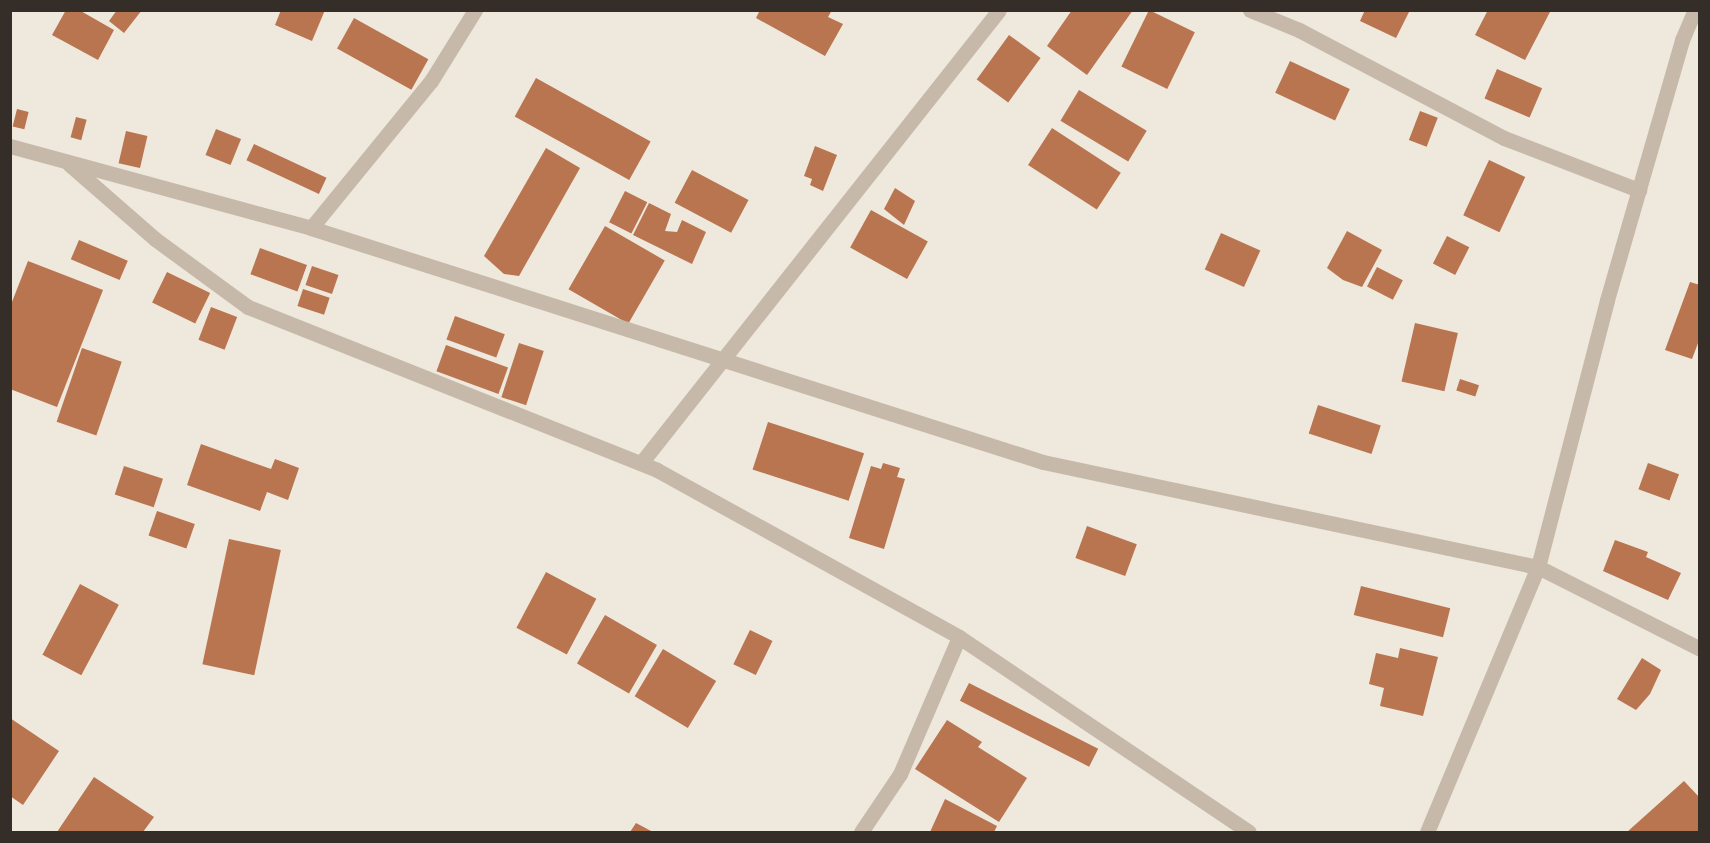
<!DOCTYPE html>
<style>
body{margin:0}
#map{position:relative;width:1710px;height:843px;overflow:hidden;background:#efe8dc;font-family:"Varela Round",sans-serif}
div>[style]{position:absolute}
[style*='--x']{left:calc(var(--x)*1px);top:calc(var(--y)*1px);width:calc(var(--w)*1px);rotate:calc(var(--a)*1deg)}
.building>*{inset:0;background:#b97450;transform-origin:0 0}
.minor>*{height:15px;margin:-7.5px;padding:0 7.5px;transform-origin:7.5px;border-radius:7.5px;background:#c6b9a9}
span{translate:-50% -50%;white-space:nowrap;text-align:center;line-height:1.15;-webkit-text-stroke:4.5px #f7f2e8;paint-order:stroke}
.frame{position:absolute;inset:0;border:12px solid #342d28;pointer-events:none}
</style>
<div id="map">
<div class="building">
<i style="clip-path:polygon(66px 10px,79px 10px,114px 30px,98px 60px,52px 35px)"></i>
<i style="clip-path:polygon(117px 10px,142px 10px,124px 33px,109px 21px)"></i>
<i style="clip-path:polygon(281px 10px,325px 10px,312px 41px,275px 25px)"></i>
<i style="clip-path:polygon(760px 10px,832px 10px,828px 17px,843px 24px,825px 56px,756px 18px)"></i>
<i style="clip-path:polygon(1072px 10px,1133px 10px,1087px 75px,1047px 46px)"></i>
<i style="left:1149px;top:10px;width:51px;height:63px;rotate:26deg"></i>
<i style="clip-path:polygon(1365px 10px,1410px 10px,1396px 38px,1360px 21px)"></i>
<i style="clip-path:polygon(1488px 10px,1551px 10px,1525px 60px,1475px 35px)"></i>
<i style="left:354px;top:18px;width:85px;height:35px;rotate:29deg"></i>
<i style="left:1009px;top:35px;width:39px;height:55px;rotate:36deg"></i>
<i style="left:1290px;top:61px;width:66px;height:35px;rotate:25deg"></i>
<i style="left:1497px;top:69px;width:49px;height:32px;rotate:23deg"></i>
<i style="left:536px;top:78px;width:131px;height:44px;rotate:29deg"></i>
<i style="left:1079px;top:90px;width:79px;height:36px;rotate:31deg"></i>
<i style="left:17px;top:109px;width:12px;height:18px;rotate:14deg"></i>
<i style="left:1420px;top:111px;width:19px;height:31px;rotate:21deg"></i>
<i style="left:76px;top:117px;width:11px;height:21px;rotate:15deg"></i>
<i style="left:1052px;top:128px;width:82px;height:44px;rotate:33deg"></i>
<i style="left:216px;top:129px;width:27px;height:28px;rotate:22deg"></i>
<i style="left:126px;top:131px;width:22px;height:33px;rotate:13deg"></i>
<i style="left:254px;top:144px;width:80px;height:18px;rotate:25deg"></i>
<i style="clip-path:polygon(815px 146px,837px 155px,823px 191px,810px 185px,812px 179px,804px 176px)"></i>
<i style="clip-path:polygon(546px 148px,580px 168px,519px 276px,504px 274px,484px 256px)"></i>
<i style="left:1489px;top:160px;width:40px;height:61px;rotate:25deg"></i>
<i style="left:692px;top:170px;width:64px;height:37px;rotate:28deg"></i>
<i style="clip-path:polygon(895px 188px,915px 201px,904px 225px,884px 209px)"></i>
<i style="left:625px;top:191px;width:25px;height:35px;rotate:27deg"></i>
<i style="clip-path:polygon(649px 203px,671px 214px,665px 231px,677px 232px,682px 220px,706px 232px,692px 264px,633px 235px)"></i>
<i style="left:871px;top:210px;width:65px;height:43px;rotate:29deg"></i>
<i style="left:605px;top:226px;width:69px;height:73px;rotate:30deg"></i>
<i style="clip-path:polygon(1347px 231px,1382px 250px,1362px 287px,1343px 280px,1327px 268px)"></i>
<i style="left:1221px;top:233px;width:43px;height:40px;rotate:24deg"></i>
<i style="left:1447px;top:236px;width:25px;height:31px;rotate:27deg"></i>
<i style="left:79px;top:240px;width:53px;height:21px;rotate:23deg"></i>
<i style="left:260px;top:248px;width:50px;height:28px;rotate:20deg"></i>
<i style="clip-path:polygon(28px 261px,103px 290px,57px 407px,10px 389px,10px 307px)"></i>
<i style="left:312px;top:266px;width:28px;height:20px;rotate:19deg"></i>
<i style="left:1377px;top:267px;width:29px;height:22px;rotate:27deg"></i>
<i style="left:167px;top:272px;width:48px;height:34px;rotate:26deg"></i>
<i style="clip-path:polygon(1690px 282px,1700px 285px,1700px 338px,1692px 359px,1665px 350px)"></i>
<i style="left:303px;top:289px;width:28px;height:18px;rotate:18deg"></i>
<i style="left:211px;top:307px;width:28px;height:35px;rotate:21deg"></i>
<i style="left:455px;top:316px;width:53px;height:25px;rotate:20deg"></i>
<i style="left:1415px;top:323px;width:44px;height:60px;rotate:13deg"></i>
<i style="left:519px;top:343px;width:26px;height:57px;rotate:18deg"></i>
<i style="left:446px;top:345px;width:66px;height:28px;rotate:20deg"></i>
<i style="left:82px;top:348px;width:42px;height:78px;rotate:19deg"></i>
<i style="left:1460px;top:379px;width:20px;height:12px;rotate:18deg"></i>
<i style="left:1318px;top:405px;width:66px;height:30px;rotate:18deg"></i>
<i style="left:768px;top:422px;width:101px;height:50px;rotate:18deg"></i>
<i style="clip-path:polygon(201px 444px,271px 469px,275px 459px,299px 468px,288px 500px,267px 492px,260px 511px,187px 485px)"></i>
<i style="clip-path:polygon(883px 463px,900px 468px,897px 477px,905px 479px,884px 549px,849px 538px,871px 466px,881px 469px)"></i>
<i style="left:1648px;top:463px;width:33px;height:28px;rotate:20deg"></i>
<i style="left:124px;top:466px;width:41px;height:30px;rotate:18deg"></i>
<i style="left:157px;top:511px;width:40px;height:26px;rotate:19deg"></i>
<i style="left:1087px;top:526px;width:53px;height:34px;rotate:20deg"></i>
<i style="left:229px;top:539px;width:53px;height:128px;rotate:12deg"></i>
<i style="clip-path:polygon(1615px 540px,1648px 552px,1646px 557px,1681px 573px,1668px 600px,1603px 571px)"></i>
<i style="left:546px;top:572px;width:57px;height:63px;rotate:28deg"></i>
<i style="left:80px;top:584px;width:44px;height:80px;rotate:28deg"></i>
<i style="left:1361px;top:586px;width:92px;height:30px;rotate:14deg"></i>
<i style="left:605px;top:615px;width:60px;height:56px;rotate:30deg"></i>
<i style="left:750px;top:630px;width:25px;height:38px;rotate:26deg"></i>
<i style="clip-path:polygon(1400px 648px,1438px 657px,1423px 716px,1380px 706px,1384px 688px,1369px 684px,1376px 653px,1398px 658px)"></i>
<i style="left:663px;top:649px;width:62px;height:55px;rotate:31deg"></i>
<i style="clip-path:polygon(1642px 658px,1661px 670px,1650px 694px,1636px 710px,1617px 699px)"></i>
<i style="left:969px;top:683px;width:145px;height:20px;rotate:27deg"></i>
<i style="clip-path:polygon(10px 718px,59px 751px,23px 805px,10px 796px)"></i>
<i style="clip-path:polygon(947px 720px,982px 742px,978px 747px,1027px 778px,999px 822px,915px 769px)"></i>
<i style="clip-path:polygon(94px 777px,154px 817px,143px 832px,57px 832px)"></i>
<i style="clip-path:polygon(1684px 781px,1700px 798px,1700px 832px,1627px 832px)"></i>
<i style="clip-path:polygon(945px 799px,997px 826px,994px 832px,930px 832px)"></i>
<i style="clip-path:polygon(636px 823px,653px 832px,630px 832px)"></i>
</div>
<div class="minor">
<i style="--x:1250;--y:10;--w:53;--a:22.2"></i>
<i style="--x:1299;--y:30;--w:232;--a:27.8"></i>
<i style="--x:1504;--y:138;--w:145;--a:21.1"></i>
<i style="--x:10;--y:146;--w:312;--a:15.2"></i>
<i style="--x:311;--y:228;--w:768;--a:17.73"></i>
<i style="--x:1043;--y:462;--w:506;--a:11.98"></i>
<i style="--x:1538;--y:567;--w:182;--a:26.8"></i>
<i style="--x:69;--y:164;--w:114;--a:41.1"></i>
<i style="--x:155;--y:239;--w:115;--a:36.2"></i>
<i style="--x:248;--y:307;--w:440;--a:21.7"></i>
<i style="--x:657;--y:470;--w:345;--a:28.9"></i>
<i style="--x:959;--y:637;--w:349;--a:33.9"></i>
<i style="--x:311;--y:228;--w:190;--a:-50.8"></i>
<i style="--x:431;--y:81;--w:84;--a:-58.2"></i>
<i style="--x:641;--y:463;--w:577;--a:-51.68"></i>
<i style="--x:861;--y:832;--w:70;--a:-56.1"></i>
<i style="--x:900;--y:774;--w:149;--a:-66.7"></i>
<i style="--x:1427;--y:832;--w:287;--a:-67.3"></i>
<i style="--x:1538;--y:567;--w:276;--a:-75.5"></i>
<i style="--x:1607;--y:300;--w:271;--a:-73.9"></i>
<i style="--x:1682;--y:40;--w:33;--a:-67"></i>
</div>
<div class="frame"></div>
</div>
